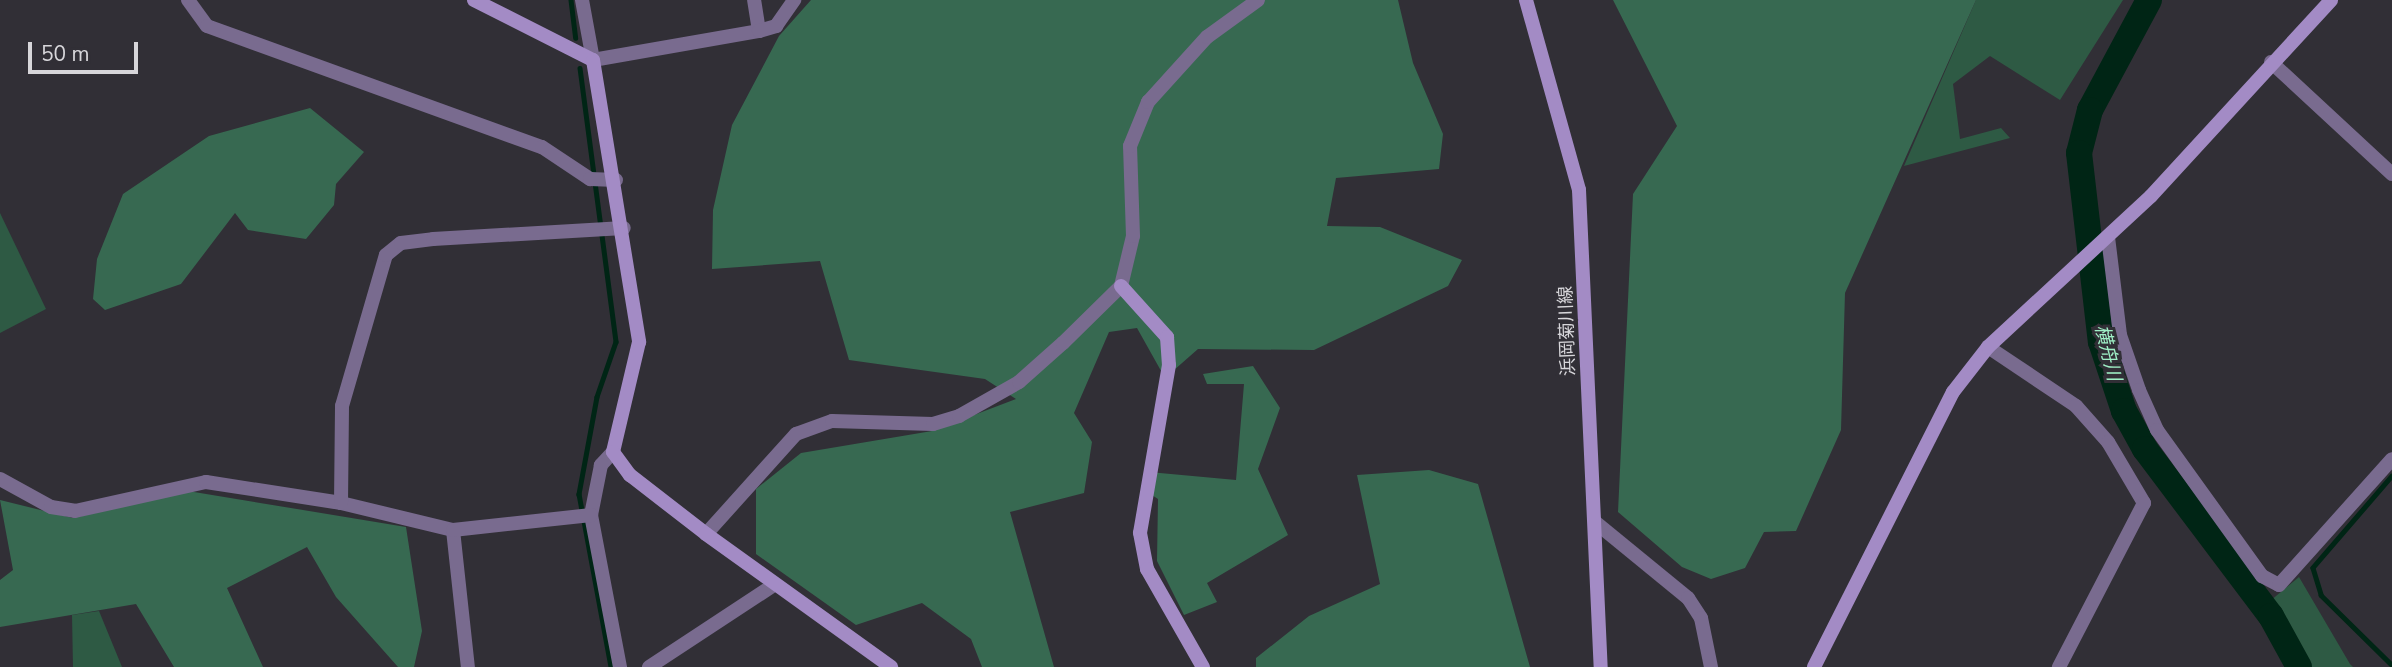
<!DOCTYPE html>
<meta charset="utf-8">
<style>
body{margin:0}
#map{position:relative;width:2392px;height:667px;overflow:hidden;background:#312f36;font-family:"Nunito Sans","Noto Sans JP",sans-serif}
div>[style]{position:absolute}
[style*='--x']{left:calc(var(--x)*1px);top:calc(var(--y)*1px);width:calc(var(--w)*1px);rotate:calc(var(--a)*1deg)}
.green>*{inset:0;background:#2e5a44}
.forest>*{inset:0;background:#376951}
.stream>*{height:4.5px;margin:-2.25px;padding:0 2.25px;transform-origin:2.25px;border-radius:2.25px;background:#002515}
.river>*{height:26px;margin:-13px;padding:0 13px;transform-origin:13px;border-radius:13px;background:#002515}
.street>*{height:14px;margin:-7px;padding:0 7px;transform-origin:7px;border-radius:7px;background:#796b8f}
.secondary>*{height:14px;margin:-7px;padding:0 7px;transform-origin:7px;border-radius:7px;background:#a38bc5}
span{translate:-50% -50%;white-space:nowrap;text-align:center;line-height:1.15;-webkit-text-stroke:6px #312f36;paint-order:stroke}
.street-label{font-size:18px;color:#d7d6da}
.water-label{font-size:19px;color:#9ff0c6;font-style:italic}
.scale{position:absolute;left:28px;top:42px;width:110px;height:32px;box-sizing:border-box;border:4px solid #d7d6da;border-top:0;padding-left:9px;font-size:21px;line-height:24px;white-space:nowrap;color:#d7d6da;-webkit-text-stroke:5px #312f36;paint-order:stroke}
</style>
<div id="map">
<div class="green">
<i style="clip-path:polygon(1976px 0,2123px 0,2060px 100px,1990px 56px,1953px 84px,1960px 139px,2001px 128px,2010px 138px,1904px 166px)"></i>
<i style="clip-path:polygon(0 213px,46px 309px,0 333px)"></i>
<i style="clip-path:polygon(2299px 577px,2350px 664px,2353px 667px,2297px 667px,2270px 601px)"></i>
<i style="clip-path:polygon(99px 611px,122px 667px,73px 667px,72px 615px)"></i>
</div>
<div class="forest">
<i style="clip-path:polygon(811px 0,1398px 0,1413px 63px,1443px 134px,1439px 169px,1336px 178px,1327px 226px,1380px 227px,1462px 260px,1448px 286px,1314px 350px,1198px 349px,1165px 378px,1137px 328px,1109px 332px,1074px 413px,1092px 442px,1084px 493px,1010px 512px,1054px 667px,982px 667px,971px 639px,922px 603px,856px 625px,756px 554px,756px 489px,801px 453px,932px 431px,1016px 399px,985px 379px,849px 360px,820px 261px,712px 269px,713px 210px,732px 125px,779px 36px)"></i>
<i style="clip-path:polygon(1613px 0,1976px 0,1845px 293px,1841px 430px,1796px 531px,1764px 532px,1745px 568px,1711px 579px,1682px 567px,1618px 512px,1633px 194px,1677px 126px)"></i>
<i style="clip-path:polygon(310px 108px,364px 152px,336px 184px,334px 205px,306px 239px,248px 230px,235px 213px,181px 284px,105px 310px,93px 299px,97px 259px,123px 194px,209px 136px)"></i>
<i style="clip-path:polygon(1253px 366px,1280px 408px,1258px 469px,1288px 535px,1207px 583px,1217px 602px,1184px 615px,1157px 561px,1158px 499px,1144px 490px,1149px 472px,1236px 480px,1244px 384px,1207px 384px,1203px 374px)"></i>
<i style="clip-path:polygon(1429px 470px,1478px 484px,1530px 667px,1256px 667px,1256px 658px,1309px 616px,1380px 584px,1357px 475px)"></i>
<i style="clip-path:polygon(188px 491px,406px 527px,422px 631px,414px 667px,398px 667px,336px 597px,307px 547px,227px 588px,263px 667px,174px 667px,136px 604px,0 627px,0 580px,13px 570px,0 500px,73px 518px)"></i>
</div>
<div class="stream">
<i style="--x:571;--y:0;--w:38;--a:83"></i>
<i style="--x:580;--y:68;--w:276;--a:82.5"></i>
<i style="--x:616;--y:342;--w:58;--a:109.1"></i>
<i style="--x:597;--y:397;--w:99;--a:100.5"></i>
<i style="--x:579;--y:494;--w:176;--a:79.5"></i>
<i style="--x:2392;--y:476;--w:121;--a:130.7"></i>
<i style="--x:2313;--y:568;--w:28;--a:73"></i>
<i style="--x:2321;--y:595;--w:100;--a:44.6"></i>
</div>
<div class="river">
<i style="--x:2149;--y:0;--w:125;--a:118.2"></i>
<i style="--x:2090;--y:110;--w:44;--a:104.3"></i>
<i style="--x:2079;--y:153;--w:190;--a:83.4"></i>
<i style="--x:2101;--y:342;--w:73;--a:71.6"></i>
<i style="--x:2124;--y:411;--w:43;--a:61.1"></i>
<i style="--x:2145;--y:449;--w:209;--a:53"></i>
<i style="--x:2271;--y:616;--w:58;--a:61.2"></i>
</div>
<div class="street">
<i style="--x:188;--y:0;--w:32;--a:54"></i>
<i style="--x:207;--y:26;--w:356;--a:19.9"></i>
<i style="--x:542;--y:147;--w:58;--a:33.7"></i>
<i style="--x:590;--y:179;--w:26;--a:2"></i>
<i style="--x:582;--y:0;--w:61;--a:79.6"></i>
<i style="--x:593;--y:60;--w:169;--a:-9.9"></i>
<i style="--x:759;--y:31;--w:31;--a:-99"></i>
<i style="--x:759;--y:31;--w:18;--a:-16"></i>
<i style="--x:776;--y:26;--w:32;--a:-55"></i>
<i style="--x:2271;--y:62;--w:165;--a:42.8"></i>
<i style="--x:2108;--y:237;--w:99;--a:83"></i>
<i style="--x:2120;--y:335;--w:58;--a:70.9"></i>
<i style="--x:2139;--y:390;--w:44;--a:65.8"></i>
<i style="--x:2157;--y:430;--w:180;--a:54.3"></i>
<i style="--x:2262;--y:576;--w:19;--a:28"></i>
<i style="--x:2279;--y:585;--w:169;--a:-48.1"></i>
<i style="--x:1988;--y:347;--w:106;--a:33.8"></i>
<i style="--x:2076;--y:406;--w:48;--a:48.4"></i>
<i style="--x:2108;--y:442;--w:71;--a:59.5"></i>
<i style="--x:2144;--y:503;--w:185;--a:117.4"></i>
<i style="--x:613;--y:452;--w:18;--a:133"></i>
<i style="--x:601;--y:465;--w:51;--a:101.3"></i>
<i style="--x:591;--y:515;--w:155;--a:79.2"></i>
<i style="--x:0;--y:479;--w:58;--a:28.8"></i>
<i style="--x:51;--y:507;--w:24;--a:9"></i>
<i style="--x:75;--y:511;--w:134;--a:-12.5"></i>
<i style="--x:206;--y:482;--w:137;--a:8.8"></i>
<i style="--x:341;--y:503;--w:115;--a:13.6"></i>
<i style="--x:453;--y:530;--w:138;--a:83.8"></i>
<i style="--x:341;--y:503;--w:97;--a:-89.4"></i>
<i style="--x:342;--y:406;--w:157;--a:-73.8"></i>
<i style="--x:386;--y:255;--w:19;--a:-39"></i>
<i style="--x:401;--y:243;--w:32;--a:-7"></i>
<i style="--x:433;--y:239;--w:191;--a:-3.3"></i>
<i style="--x:1595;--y:522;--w:120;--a:39.3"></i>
<i style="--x:1688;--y:598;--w:24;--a:57"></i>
<i style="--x:1701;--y:618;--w:50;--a:78.5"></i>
<i style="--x:453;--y:530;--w:139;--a:-6.2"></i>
<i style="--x:706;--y:534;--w:135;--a:-48"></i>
<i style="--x:796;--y:434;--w:38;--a:-20"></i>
<i style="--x:832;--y:421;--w:101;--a:1.7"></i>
<i style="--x:933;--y:424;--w:27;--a:-17"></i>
<i style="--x:959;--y:416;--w:69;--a:-29.5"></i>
<i style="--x:1019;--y:382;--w:59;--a:-41.6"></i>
<i style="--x:1063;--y:343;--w:81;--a:-44.5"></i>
<i style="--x:1121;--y:286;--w:51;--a:-76.5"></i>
<i style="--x:1133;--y:236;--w:90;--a:-91.9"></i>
<i style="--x:1130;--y:146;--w:48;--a:-67.8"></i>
<i style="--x:1148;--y:102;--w:88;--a:-47.8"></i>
<i style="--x:1207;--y:37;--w:63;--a:-36"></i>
<i style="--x:649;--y:667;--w:149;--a:-33.3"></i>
</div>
<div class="secondary">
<i style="--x:474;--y:0;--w:133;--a:26.8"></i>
<i style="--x:593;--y:60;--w:286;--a:80.7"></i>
<i style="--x:639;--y:342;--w:113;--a:103.3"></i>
<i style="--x:613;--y:452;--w:29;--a:54"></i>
<i style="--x:630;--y:475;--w:96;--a:37.8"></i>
<i style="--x:706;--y:534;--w:228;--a:35.7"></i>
<i style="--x:1526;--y:0;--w:197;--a:74.4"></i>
<i style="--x:1579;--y:190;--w:478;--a:87.4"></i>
<i style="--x:1121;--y:286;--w:69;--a:48"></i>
<i style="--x:1167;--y:337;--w:28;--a:86"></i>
<i style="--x:1169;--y:365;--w:170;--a:99.8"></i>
<i style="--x:1140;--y:533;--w:37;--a:79"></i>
<i style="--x:1147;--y:569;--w:113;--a:60.3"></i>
<i style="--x:1814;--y:667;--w:308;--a:-63.2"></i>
<i style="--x:1953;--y:392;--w:57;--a:-52.1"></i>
<i style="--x:1988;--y:347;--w:222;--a:-42.8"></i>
<i style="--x:2151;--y:196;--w:266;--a:-47.4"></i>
</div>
<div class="street-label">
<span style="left:1567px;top:331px;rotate:-92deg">浜岡菊川線</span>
</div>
<div class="water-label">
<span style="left:2107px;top:353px;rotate:76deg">横舟川</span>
</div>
<div class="scale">50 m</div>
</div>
